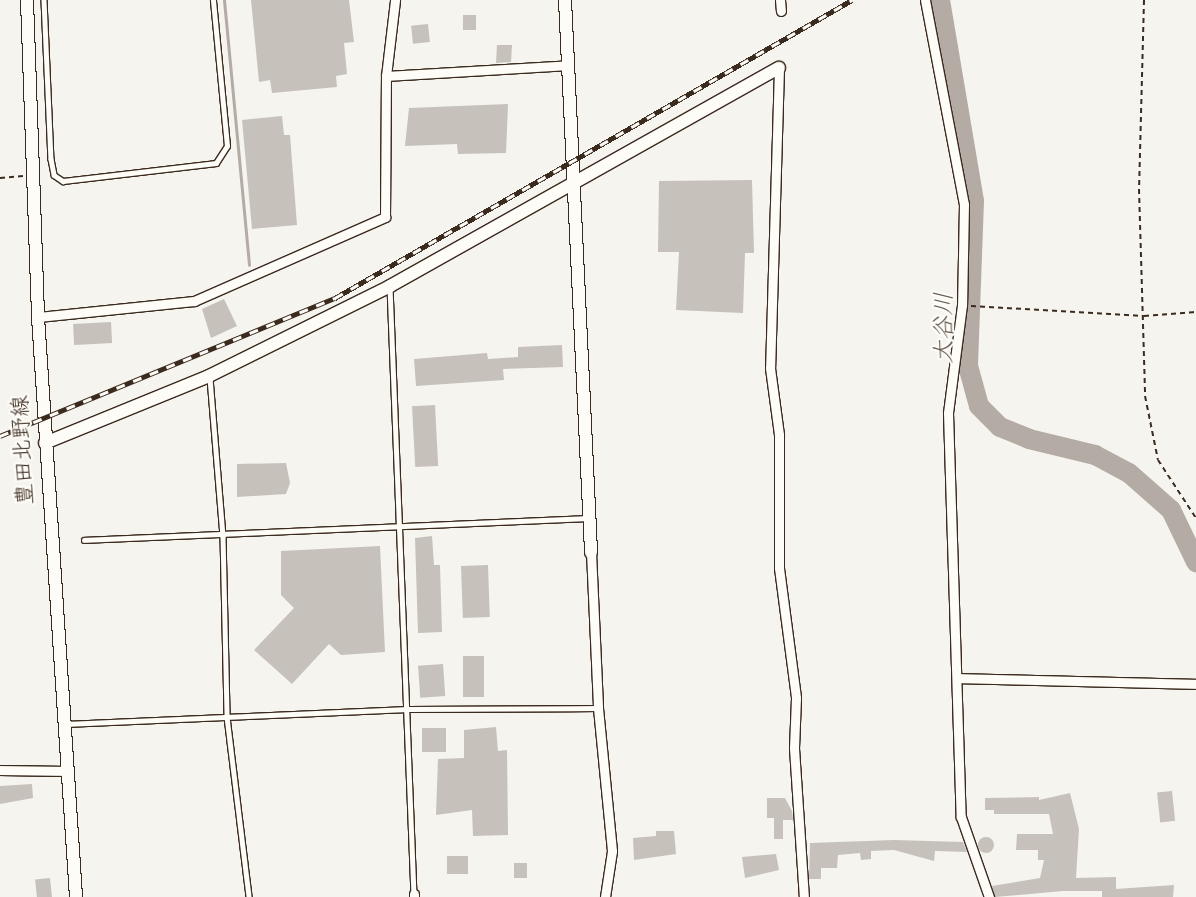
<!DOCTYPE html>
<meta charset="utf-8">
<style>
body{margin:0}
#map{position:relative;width:1196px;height:897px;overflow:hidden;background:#f5f4ee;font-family:"Indie Flower","Klee One",sans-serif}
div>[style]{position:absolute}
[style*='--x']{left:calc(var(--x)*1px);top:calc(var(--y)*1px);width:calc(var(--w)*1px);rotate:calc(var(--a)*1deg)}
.stream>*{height:3px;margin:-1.5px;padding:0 1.5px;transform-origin:1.5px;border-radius:1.5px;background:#b4aca4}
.river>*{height:20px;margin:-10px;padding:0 10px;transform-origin:10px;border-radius:10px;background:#b4aca4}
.building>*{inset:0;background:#c7c1bb;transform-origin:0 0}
.round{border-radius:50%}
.path>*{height:2px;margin-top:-1px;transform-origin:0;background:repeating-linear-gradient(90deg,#3b2a1e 0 5px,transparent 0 9px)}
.roads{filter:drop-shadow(1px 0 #3b2a1e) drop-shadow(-1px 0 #3b2a1e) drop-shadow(0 1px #3b2a1e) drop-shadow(0 -1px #3b2a1e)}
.lane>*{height:4.5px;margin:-2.25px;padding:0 2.25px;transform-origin:2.25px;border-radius:2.25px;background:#fdfcf7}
.street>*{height:9px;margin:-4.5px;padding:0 4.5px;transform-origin:4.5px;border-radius:4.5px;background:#fdfcf7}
.secondary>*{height:12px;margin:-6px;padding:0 6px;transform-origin:6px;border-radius:6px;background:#fdfcf7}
.rail>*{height:5px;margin-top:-2.5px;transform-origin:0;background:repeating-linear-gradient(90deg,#fdfcf7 0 9px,#3b2a1e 0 18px);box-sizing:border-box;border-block:1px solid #3b2a1e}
span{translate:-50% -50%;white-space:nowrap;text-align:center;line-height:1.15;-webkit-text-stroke:4.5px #fdfcf7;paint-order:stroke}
.street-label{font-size:22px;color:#3b2a1e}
.water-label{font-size:24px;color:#65584d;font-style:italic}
</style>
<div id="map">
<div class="stream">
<i style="--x:224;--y:0;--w:266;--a:84.6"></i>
</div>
<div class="river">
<i style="--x:940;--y:0;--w:204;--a:80.4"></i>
<i style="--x:974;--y:201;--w:165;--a:92.1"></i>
<i style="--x:968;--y:366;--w:41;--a:74.6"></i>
<i style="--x:979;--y:406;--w:30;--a:45"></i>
<i style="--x:1000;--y:427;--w:31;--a:22"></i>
<i style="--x:1029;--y:439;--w:68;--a:13.6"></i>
<i style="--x:1095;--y:455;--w:38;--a:28"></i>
<i style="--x:1129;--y:473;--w:56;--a:41.4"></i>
<i style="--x:1171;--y:510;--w:58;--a:64.3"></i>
</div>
<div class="building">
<i style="clip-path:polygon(251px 0,349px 0,354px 42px,344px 43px,347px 74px,336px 76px,337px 87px,272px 93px,270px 80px,259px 82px)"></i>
<i style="left:463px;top:15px;width:13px;height:15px"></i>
<i style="left:428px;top:24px;width:18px;height:17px;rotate:84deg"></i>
<i style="clip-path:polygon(497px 45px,512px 45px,511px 62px,496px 63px)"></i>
<i style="clip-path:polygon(508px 104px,506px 153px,458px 154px,457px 144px,405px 146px,409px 108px)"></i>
<i style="clip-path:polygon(282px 116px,284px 135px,290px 135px,297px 225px,252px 229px,242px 120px)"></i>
<i style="clip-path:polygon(752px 180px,754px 253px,745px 253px,743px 313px,676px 310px,679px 252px,658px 252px,659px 181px)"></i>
<i style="clip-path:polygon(224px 299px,237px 326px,211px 338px,202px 309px)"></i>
<i style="left:111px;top:322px;width:21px;height:38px;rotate:87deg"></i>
<i style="clip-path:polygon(562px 345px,563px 367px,503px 369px,504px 380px,416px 386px,414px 359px,487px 353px,488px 359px,518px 357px,518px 347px)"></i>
<i style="left:435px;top:405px;width:61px;height:23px;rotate:87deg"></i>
<i style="clip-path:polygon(286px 463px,290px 483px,286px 494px,237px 497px,237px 464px)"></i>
<i style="clip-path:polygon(432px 536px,434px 565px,440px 565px,442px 632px,418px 633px,415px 538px)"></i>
<i style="clip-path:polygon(380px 546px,385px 652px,341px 655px,329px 644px,292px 684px,254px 650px,294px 608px,281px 595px,281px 551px)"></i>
<i style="left:488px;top:565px;width:52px;height:27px;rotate:88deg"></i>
<i style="left:463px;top:656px;width:21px;height:41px"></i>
<i style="left:443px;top:664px;width:32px;height:25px;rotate:86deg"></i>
<i style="clip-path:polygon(496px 727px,498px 751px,507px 750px,508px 835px,473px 836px,472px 810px,436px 815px,438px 759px,464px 758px,464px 730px)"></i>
<i style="left:422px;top:728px;width:24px;height:24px"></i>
<i style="clip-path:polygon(32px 784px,33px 798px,0 804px,0 786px)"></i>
<i style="left:1172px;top:791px;width:30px;height:15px;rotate:84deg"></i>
<i style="clip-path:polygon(1070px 793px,1079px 829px,1076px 878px,1116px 877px,1116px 889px,1174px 885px,1173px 897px,1102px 897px,1102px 891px,1063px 891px,995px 897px,992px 886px,1040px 878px,1044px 860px,1038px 860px,1038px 850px,1016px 850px,1017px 834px,1053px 834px,1049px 814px,994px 814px,994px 810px,985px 810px,985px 798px,1039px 797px,1039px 800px)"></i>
<i style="clip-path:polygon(767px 798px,785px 798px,792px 811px,793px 820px,783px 820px,783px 839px,774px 839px,774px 818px,767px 818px)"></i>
<i style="clip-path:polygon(656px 831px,674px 831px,676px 854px,634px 860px,633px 838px,656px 836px)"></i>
<i class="round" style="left:978px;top:837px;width:16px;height:16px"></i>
<i style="clip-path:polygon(894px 840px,963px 842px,967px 852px,935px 851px,934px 861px,894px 850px,871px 851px,871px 859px,861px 860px,860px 853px,838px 855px,837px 868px,821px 868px,821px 879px,809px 879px,810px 843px)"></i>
<i style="clip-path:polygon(776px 854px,779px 870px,745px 878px,742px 857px)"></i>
<i style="left:468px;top:856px;width:18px;height:21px;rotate:90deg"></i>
<i style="left:514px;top:863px;width:13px;height:15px"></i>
<i style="left:50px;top:878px;width:19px;height:15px;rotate:84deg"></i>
</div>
<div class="path">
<i style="--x:1144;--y:0;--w:189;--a:91.5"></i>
<i style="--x:1139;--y:189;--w:207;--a:88.3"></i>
<i style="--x:1145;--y:396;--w:65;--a:78.5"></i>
<i style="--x:1158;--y:460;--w:69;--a:56.8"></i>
<i style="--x:0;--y:178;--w:23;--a:-5"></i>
<i style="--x:971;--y:306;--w:173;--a:3.3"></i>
<i style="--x:1144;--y:316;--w:52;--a:-4.4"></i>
</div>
<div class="roads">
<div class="lane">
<i style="--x:44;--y:0;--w:159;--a:87.5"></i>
<i style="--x:51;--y:159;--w:16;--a:79"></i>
<i style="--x:54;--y:175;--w:11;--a:34"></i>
<i style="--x:63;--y:181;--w:154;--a:-6.7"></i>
<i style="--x:216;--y:163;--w:20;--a:-57"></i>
<i style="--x:227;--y:146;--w:147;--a:-95.5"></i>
<i style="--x:390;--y:287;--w:607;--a:87.74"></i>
<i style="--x:210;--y:378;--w:159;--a:85.3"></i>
<i style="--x:223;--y:536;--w:181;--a:88.7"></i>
<i style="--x:227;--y:717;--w:181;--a:83"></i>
<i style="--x:84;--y:540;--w:503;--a:-2.5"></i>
<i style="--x:65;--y:724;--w:343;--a:-2.5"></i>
<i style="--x:408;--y:709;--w:190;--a:-0.3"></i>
</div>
<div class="street">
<i style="--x:780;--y:0;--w:11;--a:85"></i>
<i style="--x:925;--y:0;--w:208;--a:79.2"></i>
<i style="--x:964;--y:204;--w:101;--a:91.1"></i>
<i style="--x:962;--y:305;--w:109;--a:97.4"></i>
<i style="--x:948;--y:413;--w:404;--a:88.2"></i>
<i style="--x:961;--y:817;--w:85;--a:70.7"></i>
<i style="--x:779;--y:68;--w:300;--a:91.7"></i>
<i style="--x:770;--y:368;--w:68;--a:82.3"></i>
<i style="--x:779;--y:435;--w:133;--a:90"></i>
<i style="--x:779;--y:568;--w:131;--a:82.5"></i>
<i style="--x:796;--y:698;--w:50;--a:92.3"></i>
<i style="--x:794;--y:748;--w:149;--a:86.2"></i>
<i style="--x:386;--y:76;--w:183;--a:-3.4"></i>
<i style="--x:38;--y:317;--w:157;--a:-5.9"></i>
<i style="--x:194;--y:301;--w:209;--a:-23.7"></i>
<i style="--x:385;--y:217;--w:141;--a:-89.6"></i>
<i style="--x:386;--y:76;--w:77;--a:-83.2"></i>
<i style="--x:591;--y:552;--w:156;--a:87.4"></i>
<i style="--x:598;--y:708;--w:144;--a:84.4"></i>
<i style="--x:612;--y:851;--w:47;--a:98.7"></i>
<i style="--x:958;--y:678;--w:238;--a:1.4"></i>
<i style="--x:0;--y:770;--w:65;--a:0.9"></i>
<i style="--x:414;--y:894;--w:3;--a:90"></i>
</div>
<div class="secondary">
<i style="--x:27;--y:0;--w:317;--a:88"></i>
<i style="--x:38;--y:317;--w:581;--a:86.25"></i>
<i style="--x:565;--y:0;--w:553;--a:87.3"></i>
<i style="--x:45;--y:443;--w:177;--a:-22.2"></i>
<i style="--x:209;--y:376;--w:202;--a:-26.4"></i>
<i style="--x:390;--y:286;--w:446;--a:-29.3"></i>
</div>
</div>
<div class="rail">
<i style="--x:0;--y:436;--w:362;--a:-22.4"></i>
<i style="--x:335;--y:298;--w:597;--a:-29.96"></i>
</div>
<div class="street-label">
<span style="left:25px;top:450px;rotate:-93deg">豊田北野線</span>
</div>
<div class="water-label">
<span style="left:946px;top:328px;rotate:-90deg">大谷川</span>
</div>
</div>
